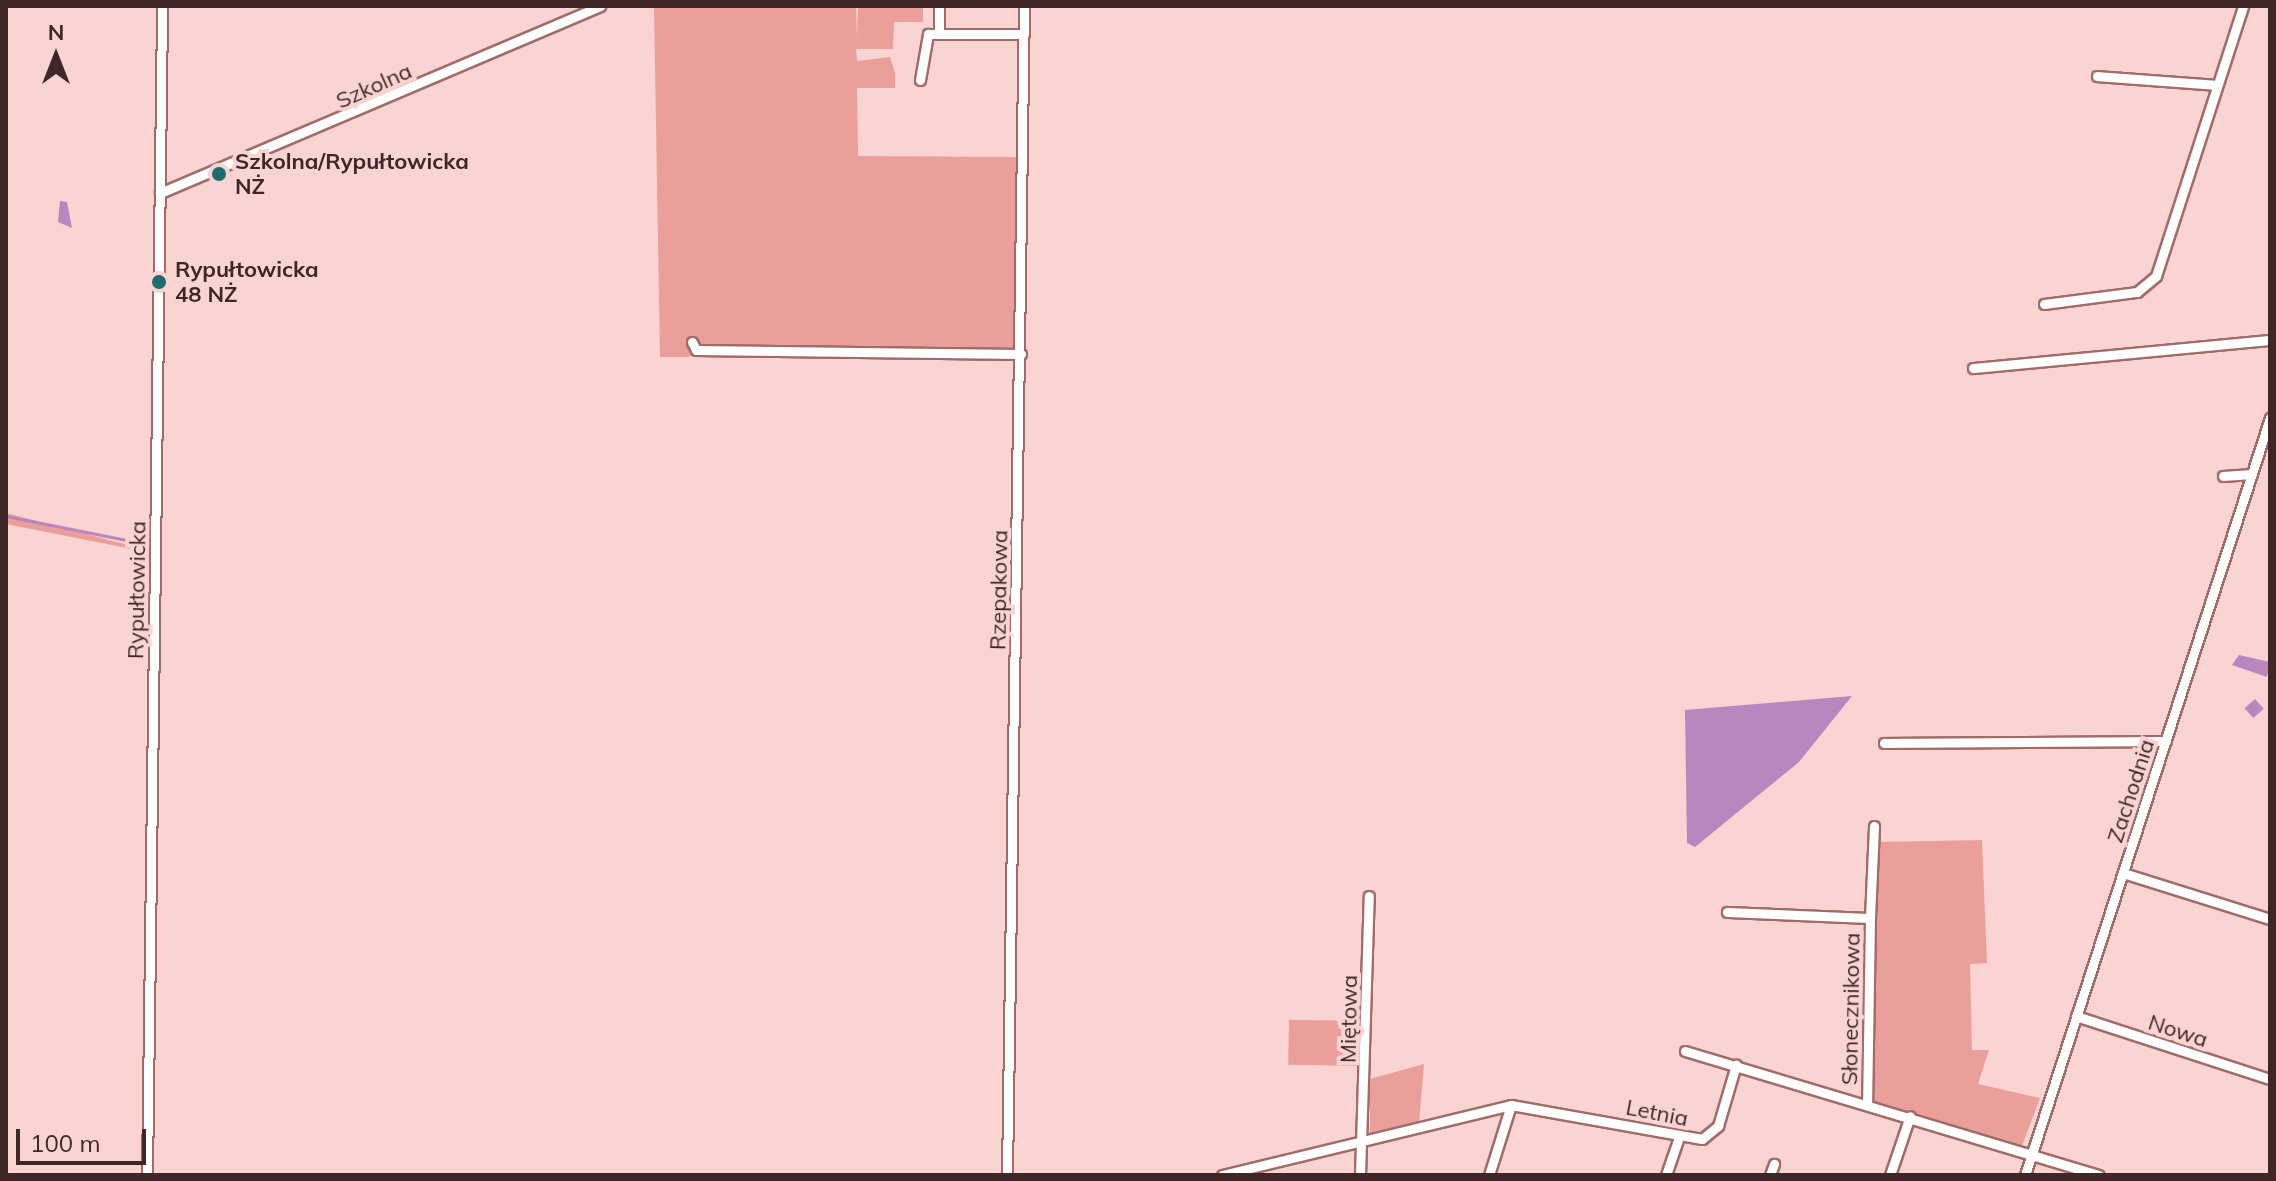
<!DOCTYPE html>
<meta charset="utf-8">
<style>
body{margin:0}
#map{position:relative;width:2276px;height:1181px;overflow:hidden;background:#fad4d2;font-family:Mulish,sans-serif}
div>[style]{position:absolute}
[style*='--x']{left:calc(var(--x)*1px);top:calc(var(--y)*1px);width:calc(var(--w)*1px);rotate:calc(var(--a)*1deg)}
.green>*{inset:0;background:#eb9f9b;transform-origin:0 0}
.water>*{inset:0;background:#b987c0;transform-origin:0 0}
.stream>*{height:3px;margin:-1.5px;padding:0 1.5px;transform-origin:1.5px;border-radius:1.5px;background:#b987c0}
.roads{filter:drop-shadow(2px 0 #a16b68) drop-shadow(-2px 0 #a16b68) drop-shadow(0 2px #a16b68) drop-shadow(0 -2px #a16b68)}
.minor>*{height:9px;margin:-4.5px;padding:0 4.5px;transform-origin:4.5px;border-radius:4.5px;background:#fff}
.dots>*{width:22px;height:22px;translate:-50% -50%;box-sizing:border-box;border:4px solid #fad4d2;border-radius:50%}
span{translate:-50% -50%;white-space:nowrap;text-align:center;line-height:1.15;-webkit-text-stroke:8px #fad4d2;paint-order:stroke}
.street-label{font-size:22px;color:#3e2726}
.poi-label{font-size:22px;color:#3e2726;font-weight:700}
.left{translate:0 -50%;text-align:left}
.frame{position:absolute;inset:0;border:8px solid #3e2726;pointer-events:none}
.north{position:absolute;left:16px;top:16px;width:80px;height:80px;-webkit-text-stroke:6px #fad4d2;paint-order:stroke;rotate:0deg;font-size:22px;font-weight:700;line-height:32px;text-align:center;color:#3e2726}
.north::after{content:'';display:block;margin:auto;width:28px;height:36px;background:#3e2726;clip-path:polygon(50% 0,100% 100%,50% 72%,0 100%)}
.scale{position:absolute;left:16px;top:1129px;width:130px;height:36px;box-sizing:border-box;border:4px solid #3e2726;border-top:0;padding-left:10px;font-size:24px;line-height:28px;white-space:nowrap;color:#3e2726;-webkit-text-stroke:6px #fad4d2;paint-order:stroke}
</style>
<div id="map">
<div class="green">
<i style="clip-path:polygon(654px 6px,856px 6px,857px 37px,858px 6px,923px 6px,923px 22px,894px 22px,893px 49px,856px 49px,857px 61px,890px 57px,895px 73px,895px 88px,857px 88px,858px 156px,1019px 157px,1018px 348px,691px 345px,690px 357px,660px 357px)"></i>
<i style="clip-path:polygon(6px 513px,132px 546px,132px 549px,6px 524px)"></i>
<i style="clip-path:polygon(1982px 840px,1987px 963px,1970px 964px,1972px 1050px,1989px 1050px,1978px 1084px,2040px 1098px,2022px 1146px,1874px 1101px,1877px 842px)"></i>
<i style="left:1363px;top:1021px;width:45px;height:74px;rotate:91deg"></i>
<i style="clip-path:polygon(1424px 1064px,1419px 1124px,1370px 1136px,1370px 1079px)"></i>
</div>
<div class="water">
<i style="clip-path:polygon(60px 201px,67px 202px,72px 228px,58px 222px)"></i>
<i style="clip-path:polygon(2239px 655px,2270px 662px,2267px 677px,2232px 665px)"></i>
<i style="clip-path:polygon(1852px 696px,1799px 762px,1695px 847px,1687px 843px,1685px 710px)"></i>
<i style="left:2255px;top:699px;width:13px;height:14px;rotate:48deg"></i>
</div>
<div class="stream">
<i style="--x:6;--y:516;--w:138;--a:11.3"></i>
</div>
<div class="roads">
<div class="minor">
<i style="--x:939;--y:6;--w:27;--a:90"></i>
<i style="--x:2097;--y:76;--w:120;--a:4.3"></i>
<i style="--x:920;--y:80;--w:47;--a:-80.1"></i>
<i style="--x:928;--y:34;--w:96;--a:0"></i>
<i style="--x:160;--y:193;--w:478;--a:-23"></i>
<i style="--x:2044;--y:304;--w:94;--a:-7.4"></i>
<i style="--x:2137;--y:292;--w:25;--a:-40"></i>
<i style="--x:2156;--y:276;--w:284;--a:-72.1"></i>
<i style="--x:692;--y:342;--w:9;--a:63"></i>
<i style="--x:696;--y:350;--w:325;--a:0.7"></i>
<i style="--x:1973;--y:368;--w:298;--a:-5.4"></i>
<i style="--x:2223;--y:476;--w:29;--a:-4"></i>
<i style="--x:1884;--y:743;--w:282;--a:-0.4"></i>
<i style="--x:2123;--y:873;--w:154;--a:17.4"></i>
<i style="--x:1727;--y:912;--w:143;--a:2.4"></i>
<i style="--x:1870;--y:918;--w:185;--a:90.9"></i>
<i style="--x:1870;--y:918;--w:92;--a:-87.5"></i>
<i style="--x:2076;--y:1016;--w:204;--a:18"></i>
<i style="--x:1685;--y:1051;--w:432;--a:16.7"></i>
<i style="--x:147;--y:1175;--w:1169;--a:-89.26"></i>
<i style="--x:1007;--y:1175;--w:1169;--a:-89.17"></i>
<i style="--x:1222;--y:1175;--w:297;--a:-13.6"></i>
<i style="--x:1511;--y:1105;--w:194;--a:10.1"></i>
<i style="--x:1702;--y:1139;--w:21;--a:-39"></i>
<i style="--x:1718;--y:1126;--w:64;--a:-73.6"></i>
<i style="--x:1360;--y:1175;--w:279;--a:-88.2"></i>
<i style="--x:1489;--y:1175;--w:73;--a:-72.6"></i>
<i style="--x:1666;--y:1175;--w:40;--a:-71.1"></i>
<i style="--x:1770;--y:1175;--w:12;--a:-70"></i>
<i style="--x:1890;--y:1175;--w:62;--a:-71.3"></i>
<i style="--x:2025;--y:1175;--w:796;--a:-72.07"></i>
</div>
</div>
<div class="dots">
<i style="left:219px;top:174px;background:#1f6b70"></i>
<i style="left:159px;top:282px;background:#1f6b70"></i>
</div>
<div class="street-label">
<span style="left:374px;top:86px;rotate:-24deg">Szkolna</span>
<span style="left:137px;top:590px;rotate:-89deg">Rypułtowicka</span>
<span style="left:999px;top:590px;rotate:-89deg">Rzepakowa</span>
<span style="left:2131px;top:791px;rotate:-72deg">Zachodnia</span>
<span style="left:1851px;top:1009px;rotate:-89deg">Słonecznikowa</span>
<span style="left:1349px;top:1019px;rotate:-89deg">Miętowa</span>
<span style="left:2178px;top:1031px;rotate:18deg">Nowa</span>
<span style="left:1657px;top:1113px;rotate:11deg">Letnia</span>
</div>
<div class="poi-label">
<span class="left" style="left:235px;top:174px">Szkolna/Rypułtowicka<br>NŻ</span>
<span class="left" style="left:175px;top:282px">Rypułtowicka<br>48 NŻ</span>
</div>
<div class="frame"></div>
<div class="north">N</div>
<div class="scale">100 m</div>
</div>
